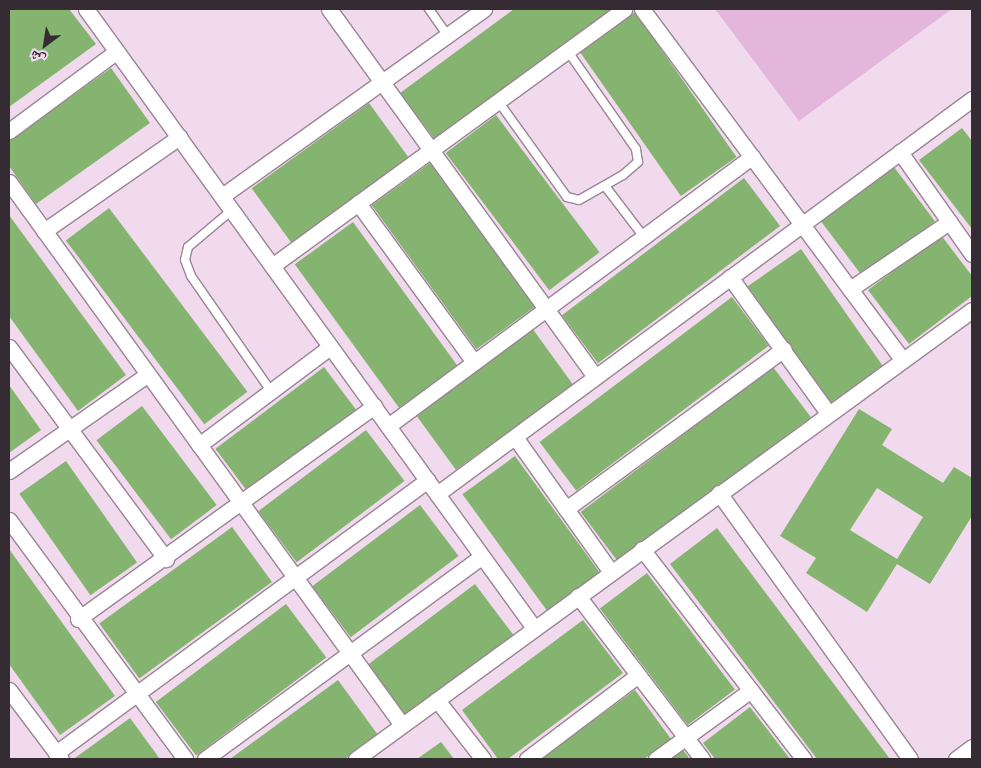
<!DOCTYPE html>
<meta charset="utf-8">
<style>
body{margin:0}
#map{position:relative;width:981px;height:768px;overflow:hidden;background:#f1daed;font-family:Lato,"Noto Naskh Arabic",sans-serif}
div>[style]{position:absolute}
[style*='--x']{left:calc(var(--x)*1px);top:calc(var(--y)*1px);width:calc(var(--w)*1px);rotate:calc(var(--a)*1deg)}
.green>*{inset:0;background:#e4b6dc}
.building>*{inset:0;background:#85b470;transform-origin:0 0}
.roads{filter:drop-shadow(1px 0 #9a8596) drop-shadow(-1px 0 #9a8596) drop-shadow(0 1px #9a8596) drop-shadow(0 -1px #9a8596)}
.service>*{height:8px;margin:-4px;padding:0 4px;transform-origin:4px;border-radius:4px;background:#fff}
.minor>*{height:15px;margin:-7.5px;padding:0 7.5px;transform-origin:7.5px;border-radius:7.5px;background:#fff}
span{translate:-50% -50%;white-space:nowrap;text-align:center;line-height:1.15;-webkit-text-stroke:4.5px #f1daed;paint-order:stroke}
.frame{position:absolute;inset:0;border:10px solid #342b33;pointer-events:none}
.north{position:absolute;left:20px;top:20px;width:50px;height:50px;-webkit-text-stroke:4px #f1daed;paint-order:stroke;rotate:211deg;font-size:14px;font-weight:700;line-height:20px;text-align:center;color:#342b33}
.north::after{content:'';display:block;margin:auto;width:18px;height:22px;background:#342b33;clip-path:polygon(50% 0,100% 100%,50% 72%,0 100%)}
</style>
<div id="map">
<div class="green">
<i style="clip-path:polygon(715px 9px,952px 9px,799px 121px)"></i>
</div>
<div class="building">
<i style="clip-path:polygon(9px 9px,69px 9px,96px 44px,9px 107px)"></i>
<i style="clip-path:polygon(514px 9px,613px 9px,436px 141px,400px 93px)"></i>
<i style="left:635px;top:12px;width:177px;height:68px;rotate:55deg"></i>
<i style="clip-path:polygon(111px 68px,150px 123px,36px 204px,9px 166px,9px 141px)"></i>
<i style="left:369px;top:103px;width:69px;height:145px;rotate:54deg"></i>
<i style="left:496px;top:115px;width:172px;height:63px;rotate:53deg"></i>
<i style="clip-path:polygon(962px 128px,972px 141px,972px 229px,919px 160px)"></i>
<i style="left:430px;top:163px;width:178px;height:72px;rotate:54deg"></i>
<i style="left:894px;top:167px;width:68px;height:91px;rotate:53deg"></i>
<i style="left:744px;top:178px;width:60px;height:228px;rotate:53deg"></i>
<i style="left:109px;top:208px;width:230px;height:54px;rotate:53deg"></i>
<i style="clip-path:polygon(9px 215px,126px 375px,78px 411px,9px 316px)"></i>
<i style="left:353px;top:222px;width:178px;height:72px;rotate:54deg"></i>
<i style="clip-path:polygon(941px 235px,972px 276px,972px 296px,909px 344px,868px 290px)"></i>
<i style="left:801px;top:249px;width:143px;height:65px;rotate:55deg"></i>
<i style="left:732px;top:297px;width:61px;height:241px;rotate:53deg"></i>
<i style="left:532px;top:328px;width:70px;height:145px;rotate:54deg"></i>
<i style="left:324px;top:367px;width:54px;height:136px;rotate:53deg"></i>
<i style="left:773px;top:367px;width:63px;height:241px;rotate:53deg"></i>
<i style="clip-path:polygon(9px 385px,41px 430px,9px 453px)"></i>
<i style="left:142px;top:406px;width:124px;height:57px;rotate:53deg"></i>
<i style="clip-path:polygon(evenodd,859px 409px,892px 429px,882px 445px,943px 483px,954px 467px,972px 478px,972px 516px,930px 584px,897px 564px,867px 612px,806px 573px,816px 558px,780px 536px,859px 409px,877px 488px,923px 517px,897px 559px,850px 530px,877px 488px)"></i>
<i style="left:366px;top:430px;width:64px;height:135px;rotate:53deg"></i>
<i style="left:515px;top:456px;width:144px;height:65px;rotate:54deg"></i>
<i style="left:66px;top:461px;width:124px;height:57px;rotate:55deg"></i>
<i style="left:420px;top:505px;width:64px;height:135px;rotate:53deg"></i>
<i style="left:232px;top:527px;width:68px;height:164px;rotate:54deg"></i>
<i style="clip-path:polygon(717px 528px,890px 759px,817px 759px,670px 564px)"></i>
<i style="clip-path:polygon(9px 549px,115px 696px,60px 735px,9px 664px)"></i>
<i style="left:647px;top:573px;width:146px;height:59px;rotate:53deg"></i>
<i style="left:475px;top:584px;width:64px;height:136px;rotate:53deg"></i>
<i style="left:286px;top:604px;width:67px;height:163px;rotate:53deg"></i>
<i style="clip-path:polygon(583px 620px,623px 673px,508px 759px,498px 759px,462px 710px)"></i>
<i style="clip-path:polygon(338px 680px,378px 735px,345px 759px,230px 759px)"></i>
<i style="clip-path:polygon(635px 690px,671px 739px,644px 759px,541px 759px)"></i>
<i style="clip-path:polygon(750px 707px,790px 759px,715px 759px,703px 743px)"></i>
<i style="clip-path:polygon(130px 718px,160px 759px,76px 759px,75px 758px)"></i>
<i style="clip-path:polygon(441px 742px,454px 759px,417px 759px)"></i>
<i style="clip-path:polygon(683px 750px,690px 759px,670px 759px)"></i>
</div>
<div class="roads">
<div class="service">
<i style="--x:429;--y:9;--w:32;--a:55"></i>
<i style="--x:498;--y:101;--w:118;--a:54.3"></i>
<i style="--x:567;--y:197;--w:12;--a:14"></i>
<i style="--x:579;--y:200;--w:51;--a:-29.6"></i>
<i style="--x:623;--y:175;--w:20;--a:-41"></i>
<i style="--x:638;--y:162;--w:13;--a:-99"></i>
<i style="--x:636;--y:149;--w:121;--a:-124.9"></i>
<i style="--x:605;--y:186;--w:64;--a:52.6"></i>
<i style="--x:232;--y:210;--w:57;--a:139.9"></i>
<i style="--x:188;--y:247;--w:13;--a:103"></i>
<i style="--x:185;--y:260;--w:17;--a:69"></i>
<i style="--x:191;--y:276;--w:140;--a:55.2"></i>
</div>
<div class="minor">
<i style="--x:86;--y:9;--w:764;--a:54.1"></i>
<i style="--x:329;--y:9;--w:454;--a:54.1"></i>
<i style="--x:642;--y:9;--w:436;--a:53.4"></i>
<i style="--x:9;--y:131;--w:134;--a:-36.5"></i>
<i style="--x:900;--y:152;--w:125;--a:54.8"></i>
<i style="--x:9;--y:182;--w:670;--a:54.1"></i>
<i style="--x:222;--y:196;--w:322;--a:-35.5"></i>
<i style="--x:358;--y:203;--w:197;--a:53.9"></i>
<i style="--x:44;--y:231;--w:165;--a:-34.8"></i>
<i style="--x:272;--y:266;--w:436;--a:-36.1"></i>
<i style="--x:730;--y:277;--w:168;--a:54.2"></i>
<i style="--x:850;--y:289;--w:120;--a:-34.1"></i>
<i style="--x:9;--y:347;--w:264;--a:53.5"></i>
<i style="--x:388;--y:426;--w:453;--a:-36.5"></i>
<i style="--x:515;--y:437;--w:166;--a:54.6"></i>
<i style="--x:199;--y:445;--w:164;--a:-36.8"></i>
<i style="--x:9;--y:471;--w:169;--a:-34.9"></i>
<i style="--x:719;--y:493;--w:327;--a:54.3"></i>
<i style="--x:437;--y:494;--w:665;--a:-36.44"></i>
<i style="--x:566;--y:509;--w:270;--a:-36.3"></i>
<i style="--x:9;--y:520;--w:297;--a:53.6"></i>
<i style="--x:642;--y:549;--w:265;--a:52.4"></i>
<i style="--x:578;--y:596;--w:205;--a:52.7"></i>
<i style="--x:78;--y:619;--w:365;--a:-35.7"></i>
<i style="--x:9;--y:690;--w:86;--a:53"></i>
<i style="--x:437;--y:700;--w:75;--a:52.1"></i>
<i style="--x:56;--y:753;--w:461;--a:-36.3"></i>
<i style="--x:205;--y:759;--w:343;--a:-36.2"></i>
<i style="--x:356;--y:759;--w:762;--a:-36.09"></i>
<i style="--x:527;--y:759;--w:139;--a:-37.1"></i>
<i style="--x:656;--y:759;--w:117;--a:-36"></i>
<i style="--x:956;--y:759;--w:20;--a:-37"></i>
</div>
</div>
<div class="frame"></div>
<div class="north">ش</div>
</div>
